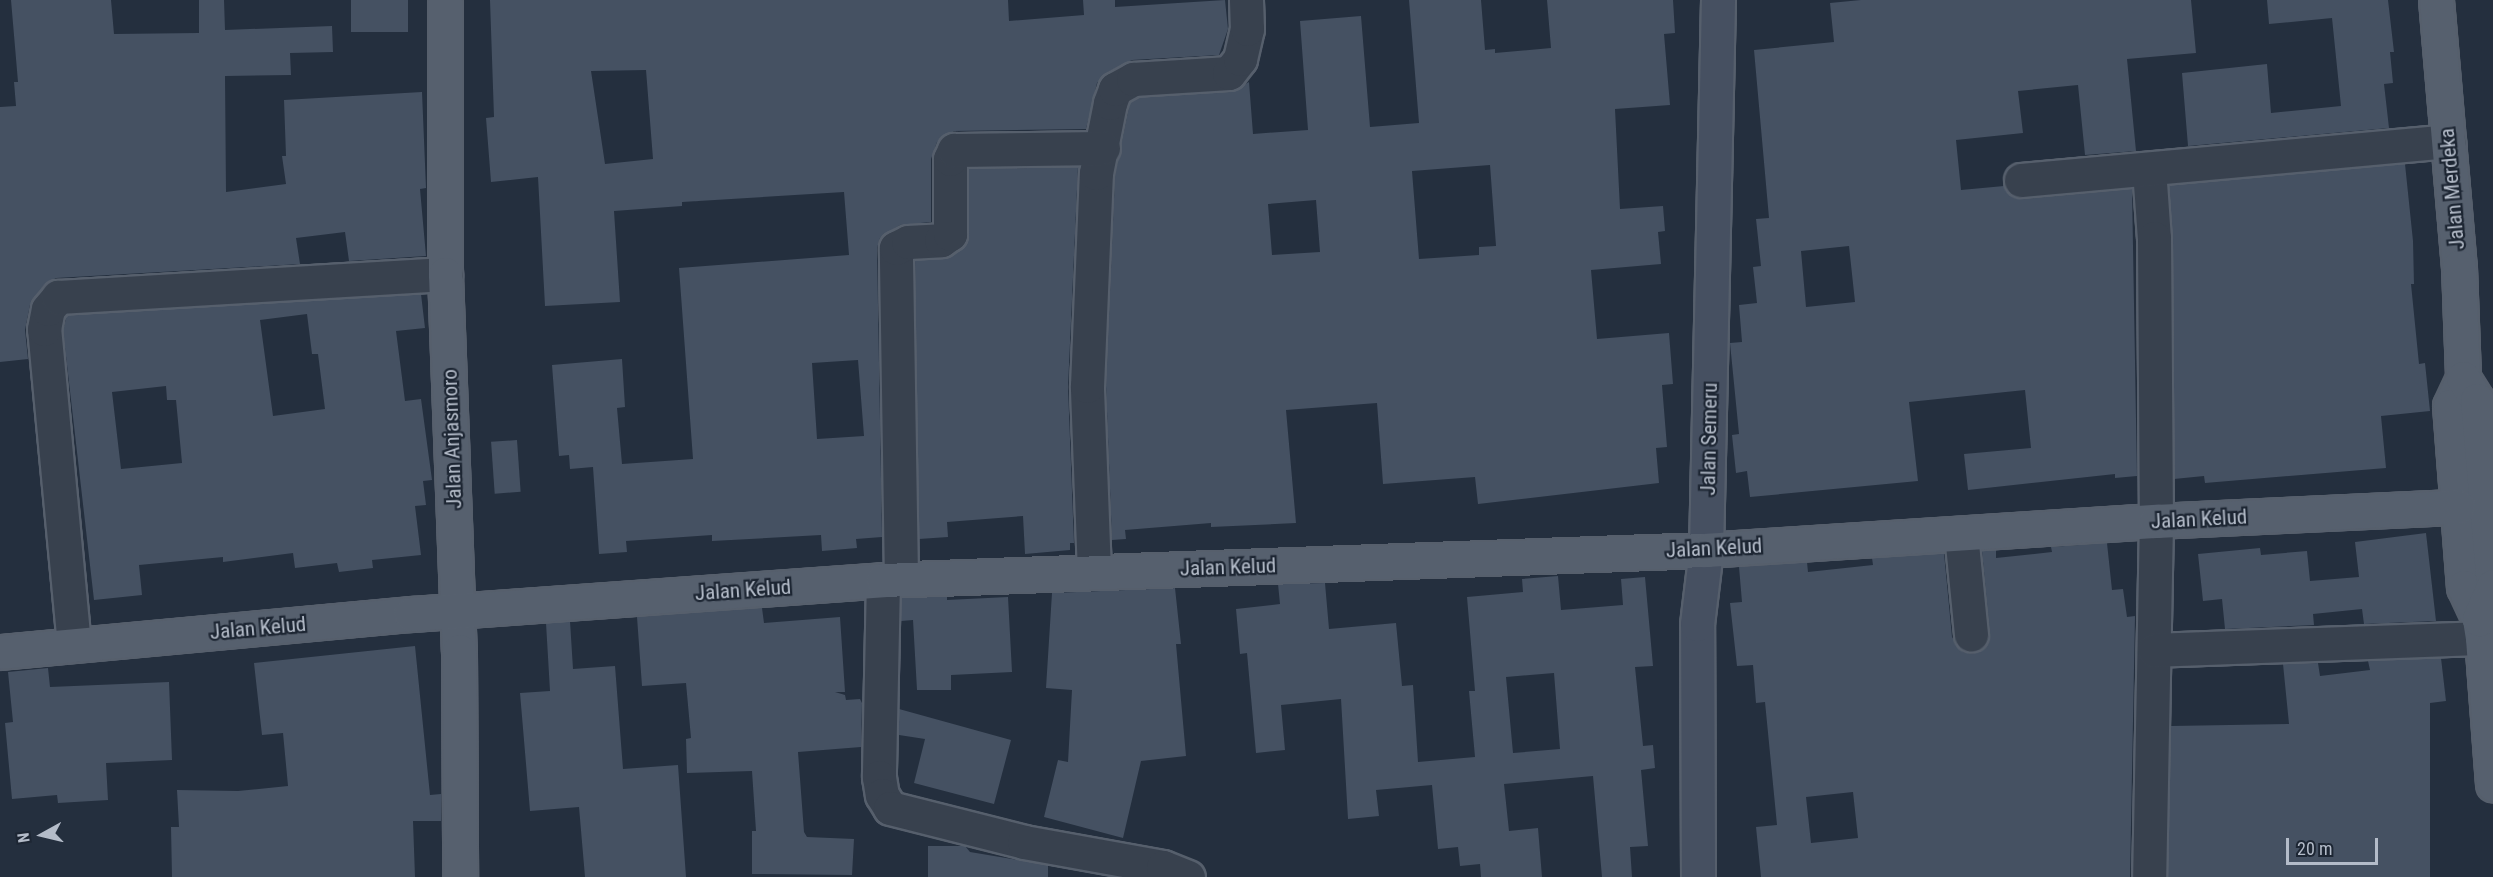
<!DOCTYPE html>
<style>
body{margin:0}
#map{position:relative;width:2493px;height:877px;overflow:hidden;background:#242f3e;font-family:"Roboto Condensed",sans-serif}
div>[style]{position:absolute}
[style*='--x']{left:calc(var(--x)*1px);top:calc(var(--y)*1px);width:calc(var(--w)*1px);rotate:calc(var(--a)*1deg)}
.building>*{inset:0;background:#455162;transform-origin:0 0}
.roads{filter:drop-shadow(2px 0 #565f6c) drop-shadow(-2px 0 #565f6c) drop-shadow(0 2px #565f6c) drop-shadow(0 -2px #565f6c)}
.street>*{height:33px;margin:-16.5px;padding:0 16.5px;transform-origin:16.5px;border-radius:16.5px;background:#38414e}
.secondary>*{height:33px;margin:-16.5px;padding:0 16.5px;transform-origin:16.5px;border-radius:16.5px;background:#465061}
.primary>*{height:33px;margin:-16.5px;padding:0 16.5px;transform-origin:16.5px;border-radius:16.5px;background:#56606e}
span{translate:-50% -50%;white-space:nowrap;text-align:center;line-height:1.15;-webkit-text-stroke:4.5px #1d2633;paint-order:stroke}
.street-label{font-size:21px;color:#b4bcc9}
.north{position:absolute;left:12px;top:805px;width:60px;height:60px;-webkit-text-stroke:4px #1d2633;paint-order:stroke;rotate:262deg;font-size:16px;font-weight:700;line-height:24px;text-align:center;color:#b4bcc9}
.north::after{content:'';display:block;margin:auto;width:21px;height:27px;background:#b4bcc9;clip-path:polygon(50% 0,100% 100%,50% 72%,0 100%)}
.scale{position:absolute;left:2286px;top:838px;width:92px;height:27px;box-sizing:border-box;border:3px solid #b4bcc9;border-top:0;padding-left:8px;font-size:18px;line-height:21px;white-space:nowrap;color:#b4bcc9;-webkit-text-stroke:4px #1d2633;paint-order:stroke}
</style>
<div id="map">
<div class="building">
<i style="clip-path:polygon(11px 0,111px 0,114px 34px,199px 33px,199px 0,224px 0,225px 30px,332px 26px,333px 52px,290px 53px,291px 75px,225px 76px,226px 192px,286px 184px,282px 156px,286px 156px,284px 100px,422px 92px,426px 188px,420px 189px,426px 256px,349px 261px,345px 232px,296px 238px,300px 264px,56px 278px,44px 285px,30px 305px,25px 330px,28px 359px,0 362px,0 107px,16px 106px,14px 82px,18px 82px)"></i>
<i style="left:351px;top:0;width:57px;height:32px"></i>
<i style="clip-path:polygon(evenodd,490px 0,1008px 0,1009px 21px,1084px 15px,1083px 0,1115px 0,1115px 7px,1225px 0,1228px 29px,1219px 55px,1132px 60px,1106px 73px,1097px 83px,1086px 129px,954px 131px,937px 142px,931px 159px,931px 222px,900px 225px,880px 238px,877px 248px,882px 537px,856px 539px,857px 548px,822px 551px,821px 535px,712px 541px,712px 535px,626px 541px,627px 552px,599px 554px,593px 467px,570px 469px,569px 455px,559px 456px,552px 365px,622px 359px,625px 407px,617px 408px,622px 464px,693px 459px,679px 268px,849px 255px,844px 192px,682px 202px,682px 206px,614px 211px,620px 302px,545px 306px,538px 177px,491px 182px,486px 118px,494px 117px,490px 0,646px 70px,653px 159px,605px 164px,591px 71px,646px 70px,490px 0,858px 360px,864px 436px,817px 439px,812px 363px,858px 360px)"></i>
<i style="clip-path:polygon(evenodd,1409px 0,1481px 0,1485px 50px,1495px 49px,1495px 53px,1551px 48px,1547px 0,1673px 0,1675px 33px,1664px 34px,1670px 105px,1615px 109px,1620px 209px,1663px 206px,1665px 231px,1658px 232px,1661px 264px,1591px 270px,1597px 339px,1669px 333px,1673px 384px,1662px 385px,1667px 447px,1656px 448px,1659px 483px,1478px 504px,1475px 477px,1383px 484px,1377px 403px,1286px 410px,1296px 523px,1211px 527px,1211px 523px,1125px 530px,1126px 539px,1112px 540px,1106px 386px,1115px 175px,1130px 102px,1138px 97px,1231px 92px,1249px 82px,1253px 134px,1308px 130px,1300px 21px,1361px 16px,1370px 127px,1419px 123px,1409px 0,1490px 165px,1496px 246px,1479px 247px,1479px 255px,1419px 259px,1412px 171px,1490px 165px,1409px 0,1316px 200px,1320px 252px,1272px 255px,1268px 204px,1316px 200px)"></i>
<i style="clip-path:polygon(evenodd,1861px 0,2191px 0,2196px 53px,2127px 59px,2136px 151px,2085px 155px,2078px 85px,2018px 91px,2023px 133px,1956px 140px,1961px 190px,2004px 186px,2013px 197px,2023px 199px,2132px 189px,2137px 476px,2115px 478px,2115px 474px,1968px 490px,1964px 454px,2031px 448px,2025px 390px,1909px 402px,1918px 481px,1750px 497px,1747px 471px,1736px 473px,1732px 435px,1739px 434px,1730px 343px,1742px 342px,1739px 305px,1757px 303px,1753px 267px,1761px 266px,1756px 219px,1769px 218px,1754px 50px,1834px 42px,1830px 3px,1861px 0,1849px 246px,1855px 302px,1806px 307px,1801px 251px,1849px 246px)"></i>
<i style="clip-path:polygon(2267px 0,2388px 0,2394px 52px,2390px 52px,2393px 83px,2384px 84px,2389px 128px,2188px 146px,2182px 73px,2267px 64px,2271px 113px,2341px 106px,2332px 18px,2269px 24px)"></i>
<i style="clip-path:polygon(2405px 164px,2413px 241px,2414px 284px,2411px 284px,2419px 364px,2425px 363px,2430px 411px,2381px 416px,2386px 468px,2205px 483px,2204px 476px,2174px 479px,2169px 185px)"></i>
<i style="clip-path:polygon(1078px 167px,1068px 387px,1074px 543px,1070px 543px,1070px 550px,1025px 554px,1023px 516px,947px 522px,948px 537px,919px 539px,915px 260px,943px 259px,966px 243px,969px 169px)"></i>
<i style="clip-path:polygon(evenodd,421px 294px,425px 328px,396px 331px,405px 401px,421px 399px,432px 480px,423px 481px,426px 505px,415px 506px,421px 555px,372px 560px,373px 568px,339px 572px,337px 563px,295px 568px,293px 553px,223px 562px,223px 557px,139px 565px,142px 595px,94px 600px,63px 330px,67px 315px,421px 294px,307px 314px,312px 354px,318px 354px,325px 409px,273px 416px,260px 320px,307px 314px,421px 294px,166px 386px,167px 400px,176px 400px,182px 463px,121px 469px,112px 392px,166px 386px)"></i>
<i style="left:517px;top:440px;width:52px;height:26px;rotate:86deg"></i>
<i style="clip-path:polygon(2426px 533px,2436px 621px,2364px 624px,2362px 609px,2313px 614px,2314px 625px,2225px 629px,2222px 599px,2203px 601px,2198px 554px,2260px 548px,2261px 555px,2307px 551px,2310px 581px,2359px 577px,2355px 542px)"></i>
<i style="clip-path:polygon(evenodd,2107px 543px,2112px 590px,2123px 589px,2127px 617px,2135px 616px,2130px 877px,1761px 877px,1756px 827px,1777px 825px,1765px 702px,1756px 703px,1753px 665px,1737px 666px,1730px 603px,1742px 602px,1739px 567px,1807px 562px,1808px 572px,1873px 565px,1872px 558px,1944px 553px,1952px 637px,1963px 652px,1972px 654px,1982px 650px,1990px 634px,1982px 551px,1996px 550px,1996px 558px,2052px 552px,2051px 547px,2107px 543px,1853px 792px,1858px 838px,1811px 843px,1806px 797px,1853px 792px)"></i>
<i style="clip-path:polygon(evenodd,1558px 576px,1561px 610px,1623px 605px,1621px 579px,1645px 577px,1653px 666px,1635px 667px,1643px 746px,1653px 745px,1655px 768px,1641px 770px,1648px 846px,1630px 847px,1632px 877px,1602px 877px,1593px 776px,1504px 784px,1509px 831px,1538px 828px,1542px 877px,1481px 877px,1480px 864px,1460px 866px,1458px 847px,1438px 849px,1432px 785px,1376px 790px,1379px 816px,1348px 819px,1341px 699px,1281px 705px,1285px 750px,1256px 753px,1247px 653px,1240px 654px,1236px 609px,1280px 604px,1278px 584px,1325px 583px,1329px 629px,1396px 623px,1402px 686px,1413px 685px,1418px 762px,1475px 757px,1469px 691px,1475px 691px,1467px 597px,1523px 592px,1522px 579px,1558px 576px,1554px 673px,1560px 749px,1513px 753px,1506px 677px,1554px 673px)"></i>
<i style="clip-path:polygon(1175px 588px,1181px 644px,1176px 644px,1186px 756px,1141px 761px,1123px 838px,1044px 817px,1058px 760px,1068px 762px,1072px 690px,1046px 688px,1052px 593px)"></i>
<i style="clip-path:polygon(947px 596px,947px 600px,1008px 597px,1012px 672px,951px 675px,951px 690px,917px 690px,913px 620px,901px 621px,901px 598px)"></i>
<i style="clip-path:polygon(762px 608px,764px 623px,840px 617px,845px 692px,835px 692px,845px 695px,846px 700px,860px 699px,862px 703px,861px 747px,798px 752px,804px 832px,807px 837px,854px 839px,852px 875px,752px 874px,752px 831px,756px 831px,752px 771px,687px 773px,686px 739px,691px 738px,686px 683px,642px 686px,637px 617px)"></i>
<i style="clip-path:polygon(570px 621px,573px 669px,615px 666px,623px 769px,678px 765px,686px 877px,585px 877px,579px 807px,530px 811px,520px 693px,550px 691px,546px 623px)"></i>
<i style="clip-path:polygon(415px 646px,430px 795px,441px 794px,441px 821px,413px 821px,415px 877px,172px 877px,171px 827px,179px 827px,177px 790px,238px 791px,288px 786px,283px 733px,262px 735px,254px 663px)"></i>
<i style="clip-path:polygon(2441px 658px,2446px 701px,2430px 703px,2430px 877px,2168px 877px,2171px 726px,2289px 724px,2283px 664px,2318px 663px,2320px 676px,2370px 670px,2368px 661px)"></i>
<i style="clip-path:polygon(48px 668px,50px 687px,169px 682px,172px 760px,106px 763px,108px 800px,58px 803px,57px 795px,12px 799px,5px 723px,13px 722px,8px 672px)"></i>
<i style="clip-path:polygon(899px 709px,1011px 740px,994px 804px,914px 783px,925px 739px,899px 735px)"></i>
<i style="clip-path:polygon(928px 846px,965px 846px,970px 852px,1048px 865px,1048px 877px,928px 877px)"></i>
</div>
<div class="roads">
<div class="street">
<i style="--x:2149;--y:169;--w:69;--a:85.9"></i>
<i style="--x:2154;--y:238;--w:283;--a:89.6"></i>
<i style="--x:2156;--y:521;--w:356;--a:91.1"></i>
<i style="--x:2021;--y:180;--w:429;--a:-5.2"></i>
<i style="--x:1961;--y:534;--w:101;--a:84.3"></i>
<i style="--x:1094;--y:572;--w:186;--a:-92.2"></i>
<i style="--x:1087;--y:386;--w:213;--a:-87.6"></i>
<i style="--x:1096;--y:173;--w:71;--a:-78.7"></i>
<i style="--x:1110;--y:103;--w:15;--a:-70"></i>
<i style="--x:1115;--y:89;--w:21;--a:-29"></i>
<i style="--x:1133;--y:79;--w:96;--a:-3.6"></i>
<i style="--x:1229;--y:73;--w:18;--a:-52"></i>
<i style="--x:1240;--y:59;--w:31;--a:-77"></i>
<i style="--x:1247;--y:29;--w:29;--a:-92"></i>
<i style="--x:901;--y:579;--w:331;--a:-90.9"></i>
<i style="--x:896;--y:248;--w:13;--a:-27"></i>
<i style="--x:908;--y:242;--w:33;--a:-3"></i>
<i style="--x:941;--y:240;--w:11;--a:-34"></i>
<i style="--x:950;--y:234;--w:75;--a:-90"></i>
<i style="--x:950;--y:159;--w:10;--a:-66"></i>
<i style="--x:954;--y:150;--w:149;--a:-0.8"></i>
<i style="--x:883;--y:580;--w:197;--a:91.2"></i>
<i style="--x:879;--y:777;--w:18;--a:81"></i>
<i style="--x:882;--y:795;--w:15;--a:58"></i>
<i style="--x:890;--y:808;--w:138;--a:14.2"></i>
<i style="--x:1024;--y:842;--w:141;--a:10.2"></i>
<i style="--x:1163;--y:867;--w:27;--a:22"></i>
<i style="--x:74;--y:645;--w:317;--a:-95.4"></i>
<i style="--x:44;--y:329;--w:20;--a:-79"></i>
<i style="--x:48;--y:309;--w:16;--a:-50"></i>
<i style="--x:58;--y:297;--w:388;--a:-3.4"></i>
<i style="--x:2154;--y:650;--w:328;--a:-2.1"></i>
</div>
<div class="secondary">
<i style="--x:1698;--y:877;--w:253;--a:-90.2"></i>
<i style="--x:1697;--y:624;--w:75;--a:-83.1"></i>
<i style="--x:1706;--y:550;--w:550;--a:-88.75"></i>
</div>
<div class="primary">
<i style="--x:445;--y:0;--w:274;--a:90"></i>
<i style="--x:445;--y:274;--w:377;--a:87.9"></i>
<i style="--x:459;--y:651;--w:226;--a:89.7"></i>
<i style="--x:2436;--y:0;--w:268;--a:85.1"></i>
<i style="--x:2459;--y:267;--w:111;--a:87.9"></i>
<i style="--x:2463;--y:378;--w:31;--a:115"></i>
<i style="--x:2450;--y:406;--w:182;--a:85.6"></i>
<i style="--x:2464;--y:587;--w:35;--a:65"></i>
<i style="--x:2479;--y:619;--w:19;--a:81"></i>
<i style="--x:2482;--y:638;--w:147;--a:85.7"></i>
<i style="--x:2463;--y:378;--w:26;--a:58"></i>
<i style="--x:2477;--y:400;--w:187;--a:85.1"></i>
<i style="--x:2493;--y:586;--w:36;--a:113"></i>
<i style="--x:0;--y:652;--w:413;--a:-5.3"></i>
<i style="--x:411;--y:614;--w:473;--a:-4.1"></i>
<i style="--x:883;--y:580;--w:824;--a:-2.09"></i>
<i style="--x:1706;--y:550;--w:451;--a:-3.7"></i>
<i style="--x:2156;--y:521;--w:302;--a:-2.7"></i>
</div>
</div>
<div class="street-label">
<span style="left:2452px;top:189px;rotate:-95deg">Jalan Merdeka</span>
<span style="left:452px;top:439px;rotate:-92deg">Jalan Anjasmoro</span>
<span style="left:1709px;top:439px;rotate:-89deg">Jalan Semeru</span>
<span style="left:2199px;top:519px;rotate:-3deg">Jalan Kelud</span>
<span style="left:1714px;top:548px;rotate:-3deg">Jalan Kelud</span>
<span style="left:1228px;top:567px;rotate:-2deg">Jalan Kelud</span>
<span style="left:743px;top:590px;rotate:-4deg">Jalan Kelud</span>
<span style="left:258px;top:628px;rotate:-5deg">Jalan Kelud</span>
</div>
<div class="north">N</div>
<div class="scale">20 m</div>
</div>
